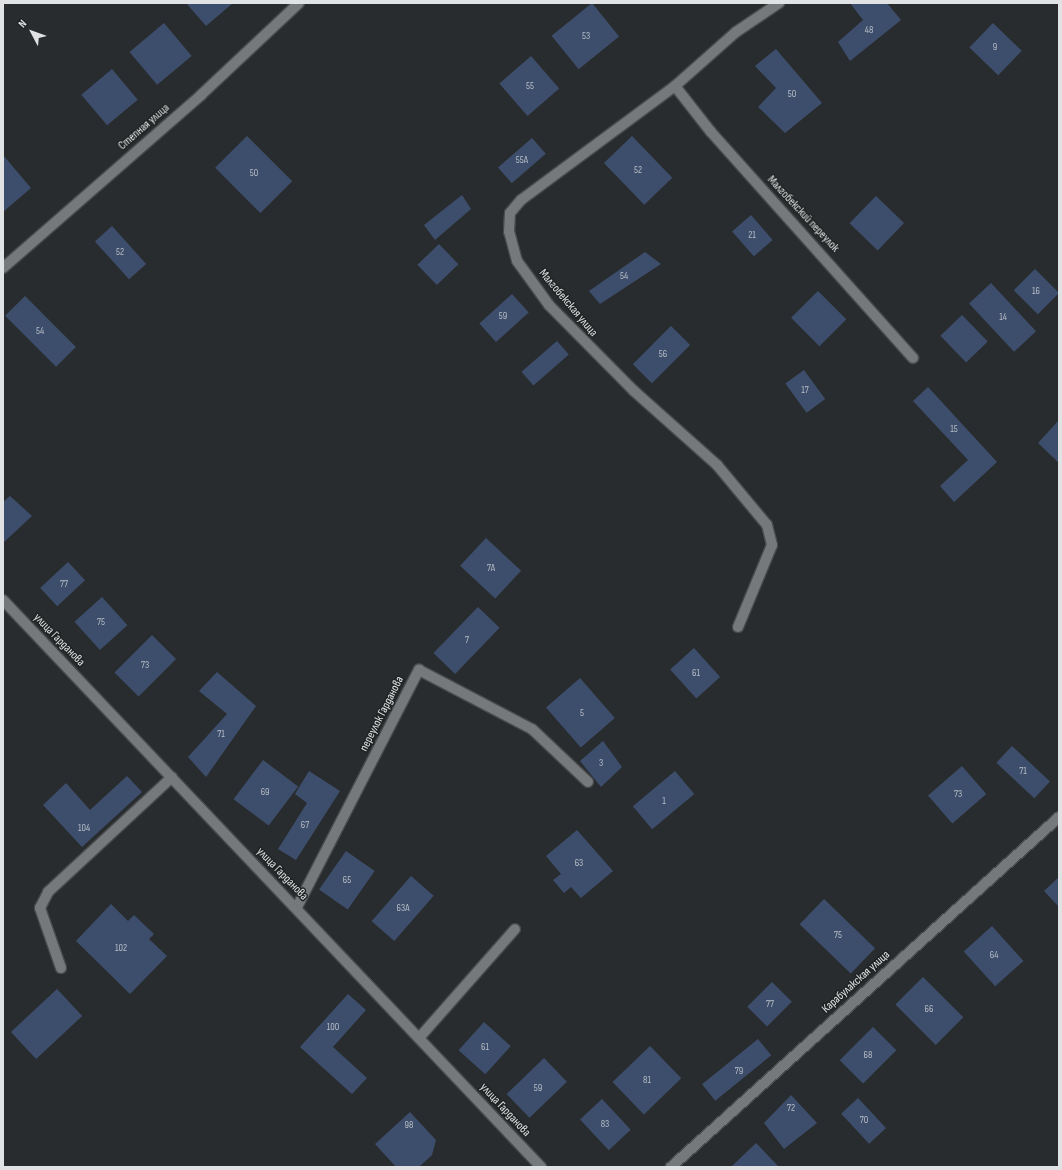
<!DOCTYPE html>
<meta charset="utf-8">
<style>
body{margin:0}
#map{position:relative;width:1062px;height:1170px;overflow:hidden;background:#292c2e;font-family:"Sofia Sans Condensed",sans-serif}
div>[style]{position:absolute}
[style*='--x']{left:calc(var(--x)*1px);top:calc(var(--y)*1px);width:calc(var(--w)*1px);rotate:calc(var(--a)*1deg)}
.building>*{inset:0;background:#3d4e6c;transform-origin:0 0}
.roads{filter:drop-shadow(1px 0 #484a4b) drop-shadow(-1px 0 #484a4b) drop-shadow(0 1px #484a4b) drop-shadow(0 -1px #484a4b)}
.service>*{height:10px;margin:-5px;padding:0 5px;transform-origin:5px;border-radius:5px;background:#75797b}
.minor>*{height:10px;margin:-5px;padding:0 5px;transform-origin:5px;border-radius:5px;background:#75797b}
.tertiary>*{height:10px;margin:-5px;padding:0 5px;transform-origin:5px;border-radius:5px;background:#75797b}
span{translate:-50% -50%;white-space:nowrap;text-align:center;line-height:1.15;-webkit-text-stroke:3px #202324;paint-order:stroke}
.number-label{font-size:10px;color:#b7bdc5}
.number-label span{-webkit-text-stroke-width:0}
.street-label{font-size:12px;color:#e0e2e3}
.frame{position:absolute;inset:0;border:4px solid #e0e2e3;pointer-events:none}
.north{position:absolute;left:12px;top:12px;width:40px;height:40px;-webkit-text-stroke:3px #202324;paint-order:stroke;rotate:311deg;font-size:11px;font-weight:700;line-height:16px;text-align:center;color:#e0e2e3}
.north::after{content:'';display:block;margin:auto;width:14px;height:18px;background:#e0e2e3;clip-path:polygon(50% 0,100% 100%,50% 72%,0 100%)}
</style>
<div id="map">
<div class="building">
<i style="clip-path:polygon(186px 3px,233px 3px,206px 26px)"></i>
<i style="left:592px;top:3px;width:43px;height:52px;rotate:51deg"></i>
<i style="clip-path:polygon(850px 3px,887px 3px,901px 20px,850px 61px,838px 42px,863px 20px)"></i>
<i style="left:164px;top:23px;width:43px;height:45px;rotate:50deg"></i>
<i style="left:993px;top:23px;width:40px;height:34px;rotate:44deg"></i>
<i style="clip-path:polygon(776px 49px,822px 103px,785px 133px,758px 107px,776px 88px,755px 66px)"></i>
<i style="left:531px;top:56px;width:43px;height:42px;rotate:49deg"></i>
<i style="left:112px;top:69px;width:40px;height:40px;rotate:50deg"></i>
<i style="left:247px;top:136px;width:64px;height:45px;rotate:45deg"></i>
<i style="left:632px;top:136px;width:58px;height:39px;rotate:46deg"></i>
<i style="left:532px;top:138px;width:21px;height:45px;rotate:49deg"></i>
<i style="clip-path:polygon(3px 155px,31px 188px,3px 212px)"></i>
<i style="clip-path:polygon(462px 195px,471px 209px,435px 240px,424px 225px)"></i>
<i style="left:876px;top:196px;width:39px;height:38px;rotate:44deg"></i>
<i style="left:751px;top:215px;width:33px;height:25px;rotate:49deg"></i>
<i style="left:112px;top:226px;width:51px;height:23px;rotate:48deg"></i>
<i style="left:439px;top:244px;width:28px;height:30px;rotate:46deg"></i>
<i style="clip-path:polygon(645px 252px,661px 264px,600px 304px,589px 291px)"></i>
<i style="left:1035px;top:269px;width:34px;height:30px;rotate:45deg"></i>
<i style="left:991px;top:283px;width:66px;height:30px;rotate:47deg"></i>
<i style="left:818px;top:291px;width:40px;height:38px;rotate:45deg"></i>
<i style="left:512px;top:294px;width:25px;height:44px;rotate:48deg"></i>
<i style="left:25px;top:296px;width:72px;height:28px;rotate:45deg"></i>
<i style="left:962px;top:315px;width:37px;height:30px;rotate:46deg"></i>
<i style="left:671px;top:326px;width:27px;height:54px;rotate:45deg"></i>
<i style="left:557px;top:341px;width:18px;height:47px;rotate:49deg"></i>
<i style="left:804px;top:370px;width:36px;height:23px;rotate:54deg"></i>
<i style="clip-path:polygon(928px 387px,997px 462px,954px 502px,940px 486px,968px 460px,913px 401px)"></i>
<i style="clip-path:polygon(1059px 420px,1059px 463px,1038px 443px)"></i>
<i style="clip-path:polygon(10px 496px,32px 516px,3px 543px,3px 502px)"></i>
<i style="left:486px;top:538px;width:48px;height:38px;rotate:43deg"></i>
<i style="left:68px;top:562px;width:25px;height:38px;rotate:47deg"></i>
<i style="left:102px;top:597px;width:38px;height:37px;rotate:48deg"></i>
<i style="left:478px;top:607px;width:30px;height:64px;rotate:44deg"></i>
<i style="left:152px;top:635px;width:34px;height:53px;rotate:45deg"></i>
<i style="left:694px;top:648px;width:39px;height:32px;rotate:48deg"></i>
<i style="clip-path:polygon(217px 672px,256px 706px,206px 777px,188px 757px,227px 714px,199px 691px)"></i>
<i style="left:580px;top:678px;width:53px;height:45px;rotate:49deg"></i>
<i style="clip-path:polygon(603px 741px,622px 767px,601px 787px,580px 761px)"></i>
<i style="left:1012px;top:746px;width:52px;height:23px;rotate:43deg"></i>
<i style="left:263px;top:760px;width:44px;height:49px;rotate:37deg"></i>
<i style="left:962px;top:766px;width:37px;height:45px;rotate:49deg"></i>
<i style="clip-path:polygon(309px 771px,340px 791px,296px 860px,278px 849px,307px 803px,295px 794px)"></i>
<i style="left:675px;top:771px;width:30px;height:55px;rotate:50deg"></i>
<i style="clip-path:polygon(127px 776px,142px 792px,82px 847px,43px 805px,66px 783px,90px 810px)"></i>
<i style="clip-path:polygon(577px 830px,613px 871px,581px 898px,571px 887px,564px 893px,553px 880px,561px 874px,546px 856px)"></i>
<i style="left:346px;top:851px;width:35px;height:47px;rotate:35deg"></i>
<i style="left:411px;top:876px;width:30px;height:60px;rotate:41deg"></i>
<i style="clip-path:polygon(1059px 877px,1059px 907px,1044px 891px)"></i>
<i style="left:824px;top:899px;width:71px;height:35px;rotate:44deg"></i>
<i style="clip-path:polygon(111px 904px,128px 921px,134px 915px,154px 934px,149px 939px,167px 956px,130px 994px,76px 941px)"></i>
<i style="left:992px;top:926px;width:47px;height:38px;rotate:48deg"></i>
<i style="left:923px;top:977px;width:57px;height:39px;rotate:45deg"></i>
<i style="left:772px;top:982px;width:28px;height:35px;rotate:45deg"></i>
<i style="left:57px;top:989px;width:37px;height:63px;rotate:47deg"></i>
<i style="clip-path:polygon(348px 994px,366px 1010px,333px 1047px,367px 1078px,352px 1094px,300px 1047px)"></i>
<i style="left:484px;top:1022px;width:36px;height:38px;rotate:42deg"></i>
<i style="left:873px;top:1027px;width:33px;height:47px;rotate:45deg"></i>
<i style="left:758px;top:1039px;width:21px;height:72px;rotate:51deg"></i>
<i style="left:650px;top:1046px;width:45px;height:52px;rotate:46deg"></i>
<i style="left:544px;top:1058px;width:33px;height:52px;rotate:46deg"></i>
<i style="clip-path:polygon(791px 1095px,817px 1123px,784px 1149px,764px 1123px)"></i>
<i style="left:858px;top:1098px;width:41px;height:23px;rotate:47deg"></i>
<i style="left:602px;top:1099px;width:42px;height:30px;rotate:47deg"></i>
<i style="clip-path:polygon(410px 1112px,436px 1140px,432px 1155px,419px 1167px,396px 1167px,375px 1144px)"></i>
<i style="clip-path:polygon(756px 1143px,779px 1167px,732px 1166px)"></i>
</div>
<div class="roads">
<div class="service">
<i style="--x:297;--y:907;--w:267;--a:-62.8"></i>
<i style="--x:419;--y:670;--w:127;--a:27.6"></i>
<i style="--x:532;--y:729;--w:77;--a:43.4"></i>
<i style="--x:61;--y:968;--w:64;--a:-109.3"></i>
<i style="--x:40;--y:908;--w:18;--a:-63"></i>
<i style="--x:48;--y:892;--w:169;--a:-42.8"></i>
<i style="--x:419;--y:1038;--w:145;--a:-48.6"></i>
</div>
<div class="minor">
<i style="--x:675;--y:86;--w:58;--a:52"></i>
<i style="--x:711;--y:132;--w:303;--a:48.2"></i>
<i style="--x:3;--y:268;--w:263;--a:-41.1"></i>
<i style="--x:201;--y:95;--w:134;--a:-43.2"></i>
<i style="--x:738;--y:627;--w:89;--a:-67.5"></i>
<i style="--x:772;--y:545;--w:21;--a:-104"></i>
<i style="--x:767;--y:525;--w:78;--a:-129.8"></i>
<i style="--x:717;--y:465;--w:111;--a:-138.3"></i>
<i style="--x:634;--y:391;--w:121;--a:-134.7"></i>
<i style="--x:549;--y:305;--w:54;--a:-126"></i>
<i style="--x:517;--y:261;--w:30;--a:-105"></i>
<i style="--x:509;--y:232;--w:19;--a:-87"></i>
<i style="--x:510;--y:213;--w:17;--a:-50"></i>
<i style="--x:521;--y:200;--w:192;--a:-36.5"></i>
<i style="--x:675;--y:86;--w:81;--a:-41.5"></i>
<i style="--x:736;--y:32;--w:52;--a:-34"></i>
<i style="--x:671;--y:1167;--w:523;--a:-42.05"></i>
</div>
<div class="tertiary">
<i style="--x:3;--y:600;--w:782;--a:46.5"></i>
</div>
</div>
<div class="number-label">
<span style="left:869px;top:31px">48</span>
<span style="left:586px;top:37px">53</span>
<span style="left:995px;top:48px">9</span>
<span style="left:530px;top:87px">55</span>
<span style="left:792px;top:95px">50</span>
<span style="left:522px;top:161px">55А</span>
<span style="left:638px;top:171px">52</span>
<span style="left:254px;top:174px">50</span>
<span style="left:752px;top:236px">21</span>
<span style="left:120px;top:253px">52</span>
<span style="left:624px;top:277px">54</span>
<span style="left:1036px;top:292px">16</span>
<span style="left:503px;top:317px">59</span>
<span style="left:1003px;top:318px">14</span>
<span style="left:40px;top:332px">54</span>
<span style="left:663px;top:355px">56</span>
<span style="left:805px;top:391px">17</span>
<span style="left:954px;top:430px">15</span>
<span style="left:491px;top:569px">7А</span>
<span style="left:64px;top:585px">77</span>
<span style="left:101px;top:623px">75</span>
<span style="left:467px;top:641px">7</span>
<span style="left:145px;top:666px">73</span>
<span style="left:696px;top:674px">61</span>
<span style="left:582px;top:714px">5</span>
<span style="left:221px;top:735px">71</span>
<span style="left:601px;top:764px">3</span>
<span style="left:1023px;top:772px">71</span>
<span style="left:265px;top:793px">69</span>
<span style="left:958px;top:795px">73</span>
<span style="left:664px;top:802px">1</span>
<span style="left:305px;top:826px">67</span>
<span style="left:84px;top:829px">104</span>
<span style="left:579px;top:864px">63</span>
<span style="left:347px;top:881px">65</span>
<span style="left:403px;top:909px">63А</span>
<span style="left:838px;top:936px">75</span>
<span style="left:121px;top:949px">102</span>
<span style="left:994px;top:956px">64</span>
<span style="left:770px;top:1005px">77</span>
<span style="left:929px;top:1010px">66</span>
<span style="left:333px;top:1028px">100</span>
<span style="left:485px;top:1048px">61</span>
<span style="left:868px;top:1056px">68</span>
<span style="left:739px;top:1072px">79</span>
<span style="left:647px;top:1081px">81</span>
<span style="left:538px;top:1089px">59</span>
<span style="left:791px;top:1109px">72</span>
<span style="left:864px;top:1121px">70</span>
<span style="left:605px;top:1125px">83</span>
<span style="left:409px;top:1126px">98</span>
</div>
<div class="street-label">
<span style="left:144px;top:127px;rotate:-41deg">Степная улица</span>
<span style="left:803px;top:214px;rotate:47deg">Малгобекский переулок</span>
<span style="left:568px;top:303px;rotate:50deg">Малгобекская улица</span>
<span style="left:59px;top:640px;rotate:46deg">улица Гарданова</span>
<span style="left:382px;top:714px;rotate:-63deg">переулок Гарданова</span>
<span style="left:282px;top:874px;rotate:46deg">улица Гарданова</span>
<span style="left:856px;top:982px;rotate:-42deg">Карабулакская улица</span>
<span style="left:505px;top:1110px;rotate:47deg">улица Гарданова</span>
</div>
<div class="frame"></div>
<div class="north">N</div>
</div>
